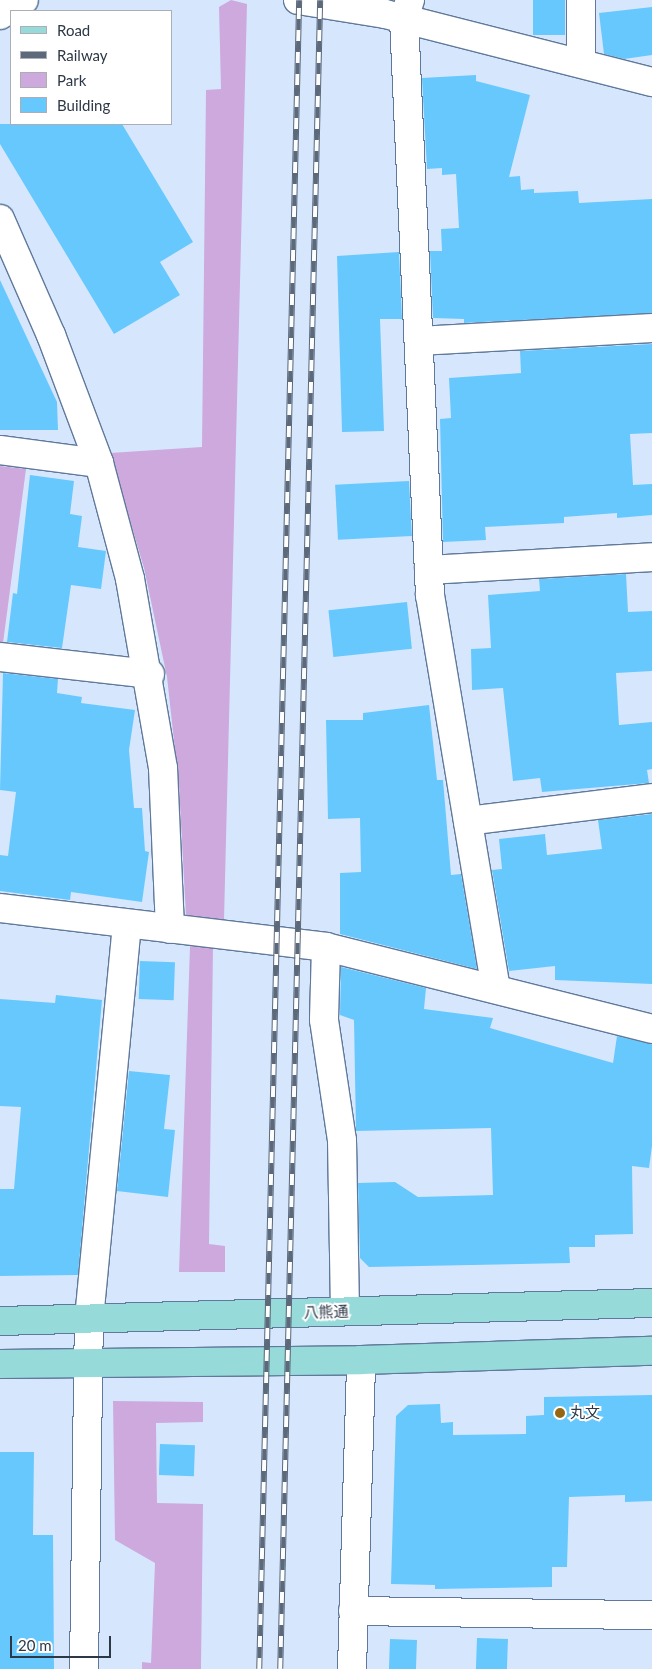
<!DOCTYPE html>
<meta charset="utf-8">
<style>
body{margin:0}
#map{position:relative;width:652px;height:1669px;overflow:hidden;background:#d6e7fd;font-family:Lato,"Noto Sans JP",sans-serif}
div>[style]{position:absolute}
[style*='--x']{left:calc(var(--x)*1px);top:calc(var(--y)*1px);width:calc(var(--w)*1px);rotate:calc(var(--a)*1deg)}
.green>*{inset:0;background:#cea9dd}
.building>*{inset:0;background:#67c8fe;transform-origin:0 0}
.roads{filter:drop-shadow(1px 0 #60799a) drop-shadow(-1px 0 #60799a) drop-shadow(0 1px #60799a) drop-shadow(0 -1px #60799a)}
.minor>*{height:28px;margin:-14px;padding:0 14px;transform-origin:14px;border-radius:14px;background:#fff}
.major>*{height:28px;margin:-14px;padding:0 14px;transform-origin:14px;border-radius:14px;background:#96dada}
.rail>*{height:5.5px;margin-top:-2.75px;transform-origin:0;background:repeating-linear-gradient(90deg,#fff 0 11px,#5c697a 0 22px);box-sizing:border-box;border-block:1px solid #5c697a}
.dots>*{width:14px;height:14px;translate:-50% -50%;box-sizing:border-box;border:2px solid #fff;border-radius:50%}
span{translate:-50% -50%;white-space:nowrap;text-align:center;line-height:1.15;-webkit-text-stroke:4px #fff;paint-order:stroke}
.street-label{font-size:15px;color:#2d3847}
.poi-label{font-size:15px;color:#2d3847}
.left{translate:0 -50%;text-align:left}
.legend{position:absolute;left:10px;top:10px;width:162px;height:115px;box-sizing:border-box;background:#fff;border:1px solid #abafb5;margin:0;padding:6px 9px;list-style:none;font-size:15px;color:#2d3847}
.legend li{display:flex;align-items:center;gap:10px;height:25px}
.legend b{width:25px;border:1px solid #abafb5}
.scale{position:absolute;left:10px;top:1636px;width:101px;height:22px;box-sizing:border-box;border:2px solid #2d3847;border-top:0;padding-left:6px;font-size:15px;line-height:18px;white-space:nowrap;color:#2d3847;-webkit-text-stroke:4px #fff;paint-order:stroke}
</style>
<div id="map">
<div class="green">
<i style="clip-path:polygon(231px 0,247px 4px,224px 920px,186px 915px,179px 786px,167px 677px,144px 568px,110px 453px,202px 447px,206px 90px,221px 89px,219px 7px)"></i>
<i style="clip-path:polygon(0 466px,26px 469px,3px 643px,0 642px)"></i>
<i style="clip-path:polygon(190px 946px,213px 948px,209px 1244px,225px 1246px,225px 1272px,179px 1272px)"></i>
<i style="clip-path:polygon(113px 1401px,203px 1402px,203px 1422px,156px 1423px,157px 1503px,203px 1504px,201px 1669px,142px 1669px,142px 1662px,151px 1663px,155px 1563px,115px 1540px)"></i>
</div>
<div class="building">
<i style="left:533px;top:0;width:32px;height:35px"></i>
<i style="clip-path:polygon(652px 7px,652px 55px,624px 59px,604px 54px,599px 13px)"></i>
<i style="clip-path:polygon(476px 75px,476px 81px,530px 95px,509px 177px,520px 176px,521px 190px,534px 189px,534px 193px,578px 191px,579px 203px,652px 199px,652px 313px,464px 323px,464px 319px,433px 318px,430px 251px,442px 251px,441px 229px,459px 228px,456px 174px,442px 175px,442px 168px,427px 169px,422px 78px)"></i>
<i style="clip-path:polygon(0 124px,122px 124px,193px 242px,160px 262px,180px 295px,114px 334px,0 144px)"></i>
<i style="clip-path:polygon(399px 252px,402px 319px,380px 319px,384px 431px,342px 432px,337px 256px)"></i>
<i style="clip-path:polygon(0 280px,57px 402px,58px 430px,0 430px)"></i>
<i style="clip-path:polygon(652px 344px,652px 433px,630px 434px,633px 485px,652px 484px,652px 515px,617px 518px,617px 513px,564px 517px,564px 523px,485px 527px,486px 540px,443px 542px,440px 419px,451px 418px,449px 378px,521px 373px,520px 351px)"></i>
<i style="clip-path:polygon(30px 475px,74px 481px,70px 514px,82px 516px,78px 547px,106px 551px,101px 589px,71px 585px,62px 648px,7px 642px,13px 593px,17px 594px)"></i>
<i style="left:409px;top:481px;width:55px;height:74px;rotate:87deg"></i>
<i style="clip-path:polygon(626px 574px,628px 612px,652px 611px,652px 671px,616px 673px,619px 725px,652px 722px,652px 769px,647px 770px,649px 783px,542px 792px,540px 778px,513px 781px,503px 688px,472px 690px,471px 649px,491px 648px,488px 595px,540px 591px,539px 579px)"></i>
<i style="left:407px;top:602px;width:47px;height:79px;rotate:84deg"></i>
<i style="clip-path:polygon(3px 673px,58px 679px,57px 693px,82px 697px,81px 703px,135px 710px,129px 750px,134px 808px,142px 808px,145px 851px,149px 852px,142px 902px,71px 892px,70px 900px,0 891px,0 855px,8px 856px,16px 792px,0 790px)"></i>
<i style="clip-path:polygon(429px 705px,437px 780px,443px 780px,451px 875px,461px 874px,477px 969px,340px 934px,340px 873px,361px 872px,360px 818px,328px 819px,326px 720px,363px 720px,363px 713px)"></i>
<i style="clip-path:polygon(652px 814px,652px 984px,555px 980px,555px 966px,509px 971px,492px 870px,502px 869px,499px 839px,545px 834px,547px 855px,602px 849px,598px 820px)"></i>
<i style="left:140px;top:961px;width:35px;height:38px;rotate:2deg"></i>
<i style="clip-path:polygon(341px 967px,426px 988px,424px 1009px,493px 1018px,490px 1028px,613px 1063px,617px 1036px,652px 1044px,652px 1146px,649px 1168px,632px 1166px,633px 1234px,595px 1235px,595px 1247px,569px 1247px,570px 1263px,369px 1267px,360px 1258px,358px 1183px,395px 1182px,418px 1197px,493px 1195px,491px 1128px,356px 1131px,354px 1020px,340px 1015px)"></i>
<i style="clip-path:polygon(56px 995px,102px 1000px,78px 1275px,0 1276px,0 1189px,14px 1189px,21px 1107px,0 1106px,0 999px,55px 1003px)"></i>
<i style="clip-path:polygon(129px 1071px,170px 1075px,164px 1129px,175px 1130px,168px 1197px,117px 1191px)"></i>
<i style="clip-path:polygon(652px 1395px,652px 1501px,625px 1502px,625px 1495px,569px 1497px,567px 1567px,552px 1567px,552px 1587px,435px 1589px,435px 1585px,391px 1584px,396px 1416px,408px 1405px,440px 1404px,441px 1423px,453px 1422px,453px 1435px,526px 1434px,526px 1416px,544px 1415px,544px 1397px)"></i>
<i style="left:160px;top:1444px;width:35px;height:31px;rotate:2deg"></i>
<i style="clip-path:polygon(0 1452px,34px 1452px,33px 1535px,53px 1535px,54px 1669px,0 1669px)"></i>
<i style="left:477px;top:1638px;width:31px;height:31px;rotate:2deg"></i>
<i style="left:390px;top:1639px;width:27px;height:30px;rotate:2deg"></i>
</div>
<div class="roads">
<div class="minor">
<i style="--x:298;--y:0;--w:88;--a:9.1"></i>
<i style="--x:385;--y:14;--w:276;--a:14.3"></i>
<i style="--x:410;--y:0;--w:20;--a:108"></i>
<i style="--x:404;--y:19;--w:577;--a:87.42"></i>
<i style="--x:430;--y:595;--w:399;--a:80.5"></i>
<i style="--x:0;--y:15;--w:28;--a:-32"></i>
<i style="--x:581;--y:63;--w:63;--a:-90"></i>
<i style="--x:0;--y:219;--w:127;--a:66.3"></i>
<i style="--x:51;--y:335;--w:137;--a:69.4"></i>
<i style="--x:99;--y:463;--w:120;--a:75"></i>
<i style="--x:130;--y:579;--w:192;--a:80.1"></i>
<i style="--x:163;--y:768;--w:161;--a:87.5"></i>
<i style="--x:419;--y:341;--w:233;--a:-3.2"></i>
<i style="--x:0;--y:450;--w:100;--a:7.5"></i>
<i style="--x:429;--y:570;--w:223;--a:-3.3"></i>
<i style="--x:0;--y:657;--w:151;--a:6.5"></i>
<i style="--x:468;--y:821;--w:185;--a:-7.1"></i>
<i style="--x:0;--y:908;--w:328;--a:6.8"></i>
<i style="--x:326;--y:947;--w:336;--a:14.1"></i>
<i style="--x:326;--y:947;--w:73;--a:91.6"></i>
<i style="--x:324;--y:1020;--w:121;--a:81.5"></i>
<i style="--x:342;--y:1140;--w:171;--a:89"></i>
<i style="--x:353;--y:1611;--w:299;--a:0.8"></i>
<i style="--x:84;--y:1669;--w:350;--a:-89.2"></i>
<i style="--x:89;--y:1319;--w:397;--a:-84.5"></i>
<i style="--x:352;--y:1669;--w:309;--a:-88.3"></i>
</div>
<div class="major">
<i style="--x:0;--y:1321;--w:652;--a:-1.58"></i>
<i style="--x:0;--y:1364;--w:361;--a:-0.6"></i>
<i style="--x:361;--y:1360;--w:291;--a:-1.8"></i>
</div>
</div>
<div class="rail">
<i style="--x:259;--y:1669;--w:1669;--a:-88.63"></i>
<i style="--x:280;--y:1669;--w:1669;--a:-88.63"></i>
</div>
<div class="dots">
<i style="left:560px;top:1413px;background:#956715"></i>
</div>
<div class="street-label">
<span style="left:326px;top:1312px;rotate:-2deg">八熊通</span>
</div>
<div class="poi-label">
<span class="left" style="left:570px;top:1413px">丸文</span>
</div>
<ul class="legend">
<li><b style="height:6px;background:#96dada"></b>Road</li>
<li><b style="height:6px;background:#5c697a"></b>Railway</li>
<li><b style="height:14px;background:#cea9dd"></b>Park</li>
<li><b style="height:14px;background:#67c8fe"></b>Building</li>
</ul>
<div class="scale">20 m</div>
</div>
